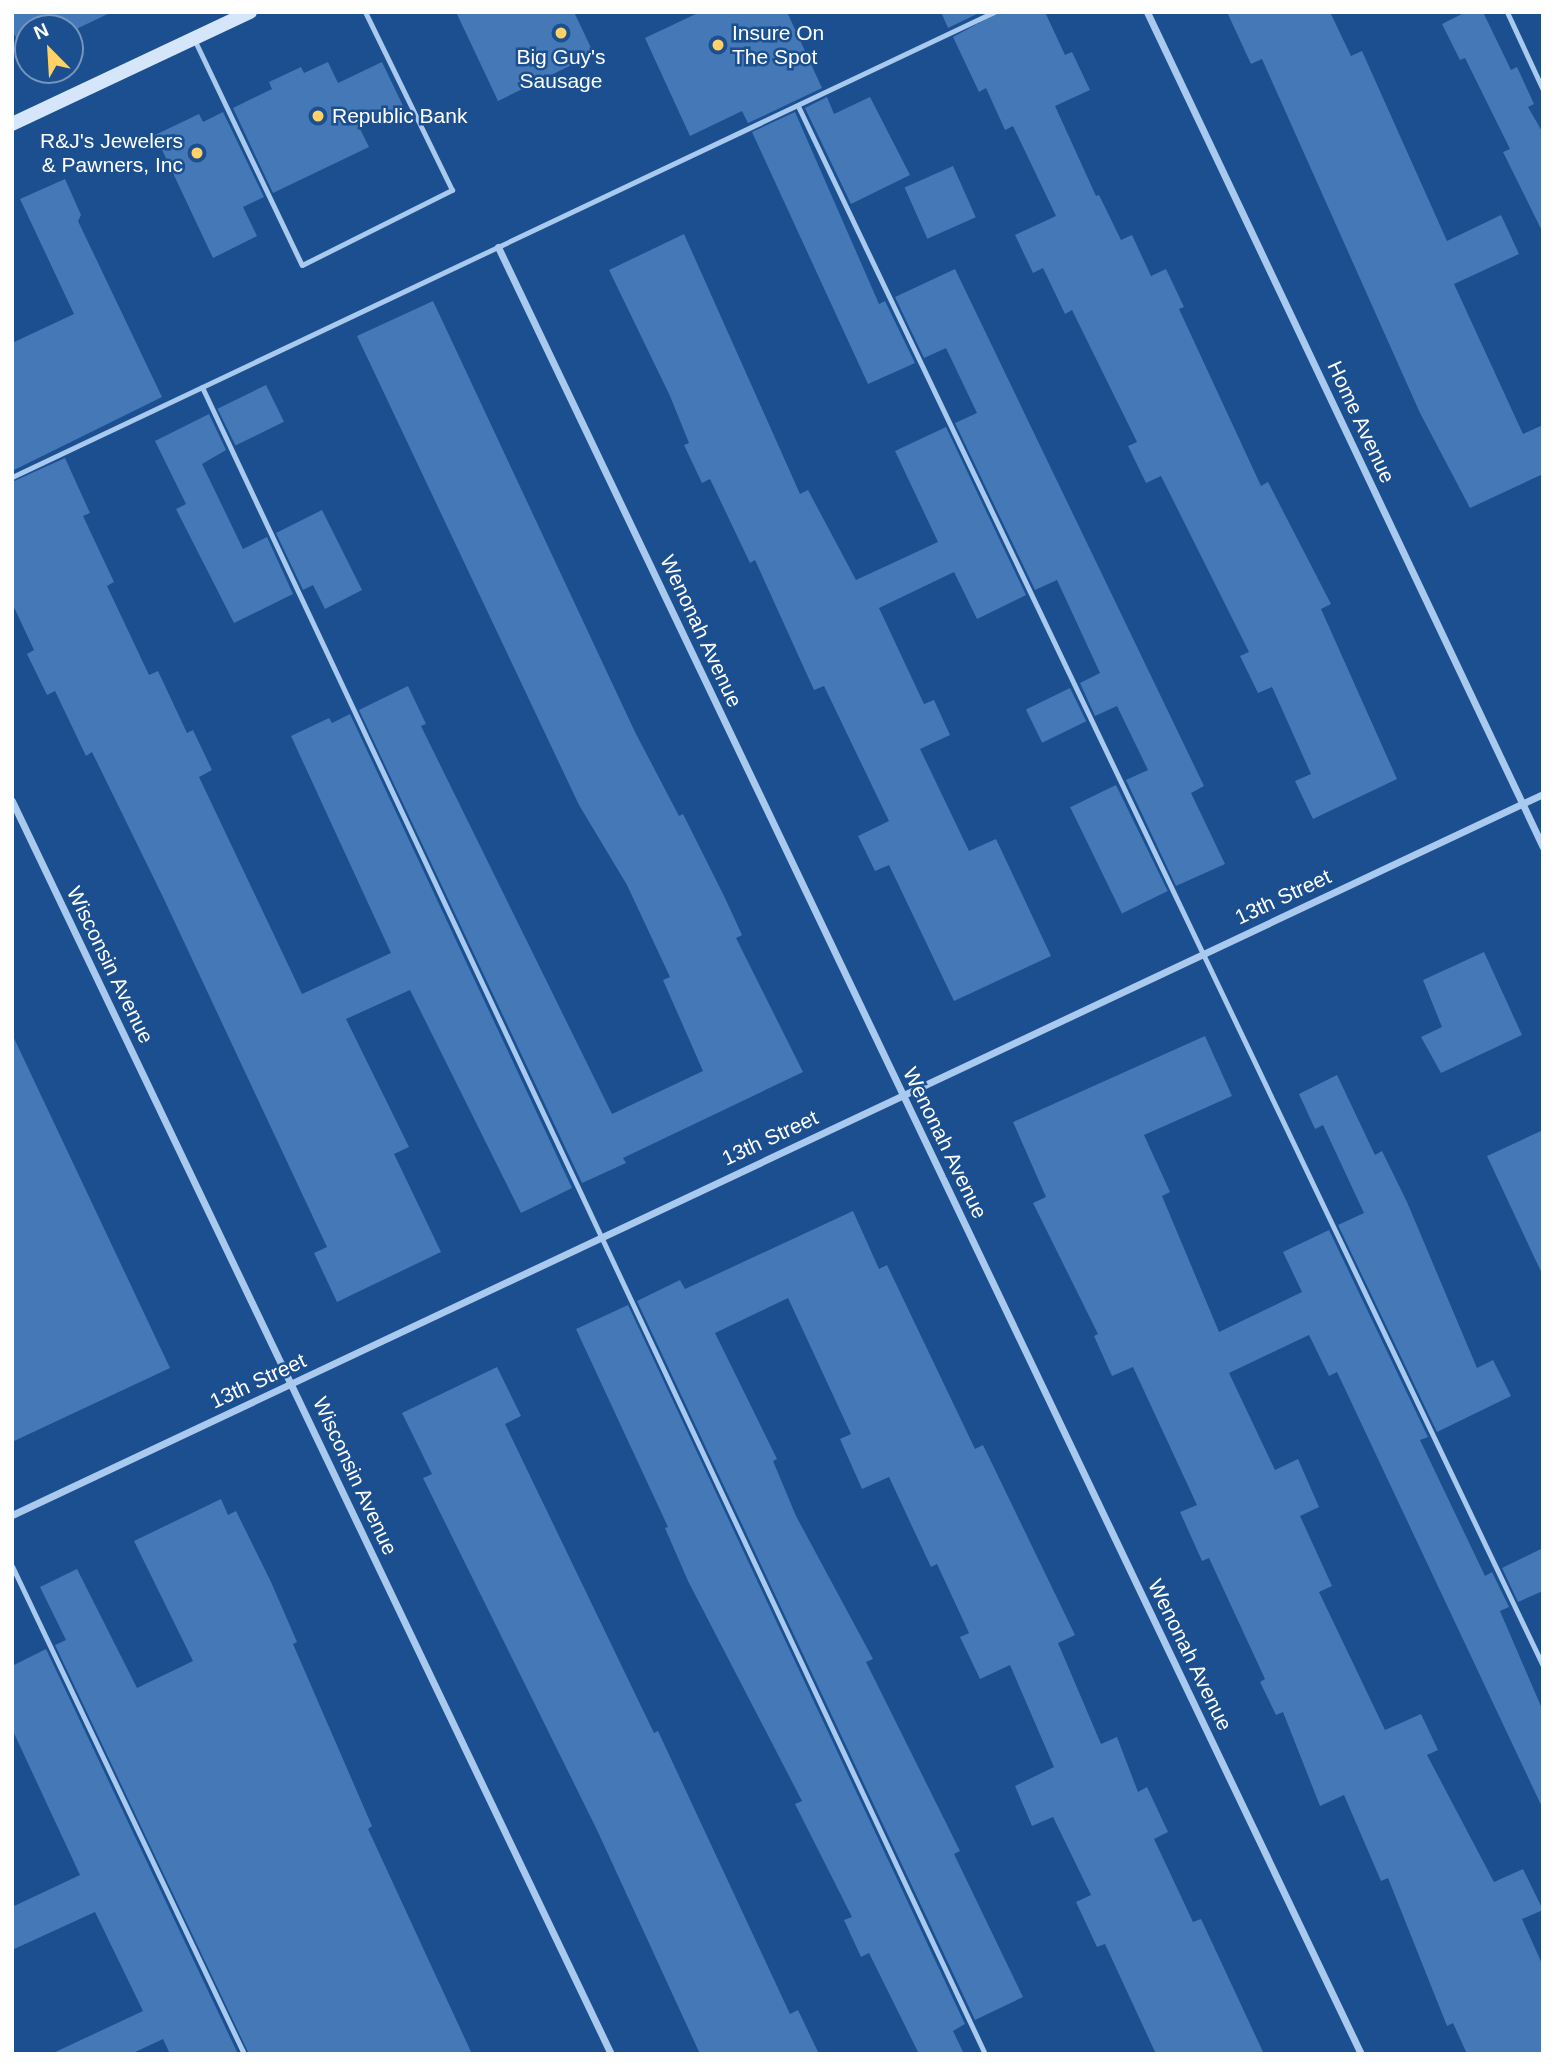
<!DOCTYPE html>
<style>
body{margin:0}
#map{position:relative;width:1555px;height:2066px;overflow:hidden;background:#1b4f8f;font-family:Arial,sans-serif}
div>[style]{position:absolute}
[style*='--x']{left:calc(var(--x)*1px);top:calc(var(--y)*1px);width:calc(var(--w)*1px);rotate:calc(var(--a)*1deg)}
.building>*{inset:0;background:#4478b7;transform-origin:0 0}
.lane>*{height:5px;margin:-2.5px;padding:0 2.5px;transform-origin:2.5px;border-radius:2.5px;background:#a9c9ee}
.street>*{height:7px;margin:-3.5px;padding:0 3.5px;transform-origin:3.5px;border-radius:3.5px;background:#a9c9ee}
.secondary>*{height:14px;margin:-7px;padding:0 7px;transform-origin:7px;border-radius:7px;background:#d6e6fa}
.dots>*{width:19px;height:19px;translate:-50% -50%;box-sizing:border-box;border:4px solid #1b4f8f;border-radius:50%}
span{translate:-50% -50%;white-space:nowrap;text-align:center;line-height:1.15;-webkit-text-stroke:5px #1b4f8f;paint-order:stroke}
.poi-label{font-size:21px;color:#fff}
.left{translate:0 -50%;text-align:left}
.right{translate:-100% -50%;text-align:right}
.street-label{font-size:21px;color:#fff}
.frame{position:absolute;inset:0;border:14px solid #fff;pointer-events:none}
.north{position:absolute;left:14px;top:14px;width:70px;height:70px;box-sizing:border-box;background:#1b4f8f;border:2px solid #7695bc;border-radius:50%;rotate:336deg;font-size:19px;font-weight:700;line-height:28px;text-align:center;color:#fff}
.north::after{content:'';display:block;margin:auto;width:24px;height:32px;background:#ffd166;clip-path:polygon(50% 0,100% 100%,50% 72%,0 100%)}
</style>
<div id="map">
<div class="building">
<i style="clip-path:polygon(12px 12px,112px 12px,70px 32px,70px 28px,28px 28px,28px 51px,24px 53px,12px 30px)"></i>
<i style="clip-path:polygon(456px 12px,574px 12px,594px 54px,498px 101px)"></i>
<i style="clip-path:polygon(700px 12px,787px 12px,822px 88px,748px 123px,742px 111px,690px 136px,645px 38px)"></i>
<i style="clip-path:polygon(941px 12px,981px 12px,948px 28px)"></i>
<i style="clip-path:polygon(999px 12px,1045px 12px,1065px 55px,1072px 52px,1090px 90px,1055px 106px,1096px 196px,1099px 195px,1121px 240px,1132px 235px,1151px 276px,1166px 269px,1184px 307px,1179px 309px,1261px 486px,1268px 482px,1331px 604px,1321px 609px,1397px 779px,1313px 819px,1295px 781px,1311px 774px,1272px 687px,1258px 693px,1240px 656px,1249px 652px,1161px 476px,1146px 483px,1128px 446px,1137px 442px,1072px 310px,1065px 314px,1043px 268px,1033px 273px,1015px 235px,1056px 216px,1013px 126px,1005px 130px,986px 88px,979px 92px,953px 37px)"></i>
<i style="clip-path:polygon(1227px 12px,1330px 12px,1351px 56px,1362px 51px,1447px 241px,1501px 215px,1519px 254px,1454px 284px,1523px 434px,1543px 425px,1543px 474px,1470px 508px,1420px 413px,1262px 59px,1251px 64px)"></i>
<i style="clip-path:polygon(1466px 12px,1483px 12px,1511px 70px,1517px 67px,1534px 104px,1528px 107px,1543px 133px,1543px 233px,1503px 152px,1510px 149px,1465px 58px,1460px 60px,1442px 24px)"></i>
<i style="clip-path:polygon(328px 62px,338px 83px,382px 62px,403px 106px,359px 127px,369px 147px,273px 193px,233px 108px,272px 89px,269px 82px,301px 67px,304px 73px)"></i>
<i style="clip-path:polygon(827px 97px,834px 114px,870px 97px,910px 175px,851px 204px,805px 108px)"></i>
<i style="clip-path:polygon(223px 112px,264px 197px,243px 207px,257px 236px,213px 258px,155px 135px,199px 114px,203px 122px)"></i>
<i style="clip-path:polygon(795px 112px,879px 304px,885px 301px,915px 363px,868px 384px,752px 132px)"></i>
<i style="left:953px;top:166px;width:56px;height:53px;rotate:66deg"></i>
<i style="clip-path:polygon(65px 179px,81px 215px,78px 221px,162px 397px,12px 471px,12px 343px,74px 314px,20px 199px)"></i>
<i style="clip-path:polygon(684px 234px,800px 494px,808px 490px,856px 580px,938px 542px,895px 451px,946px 427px,1026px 595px,977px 619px,954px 572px,879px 608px,924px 704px,934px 700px,950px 735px,920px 749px,969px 851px,996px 839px,1051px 956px,954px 1001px,889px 865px,875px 871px,858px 836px,889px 821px,824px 686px,814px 690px,755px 560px,750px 563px,710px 479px,702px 483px,684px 445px,689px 443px,670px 396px,609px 270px)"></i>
<i style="clip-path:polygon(955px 269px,1204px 786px,1191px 793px,1225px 864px,1176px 886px,1126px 780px,1148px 770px,1117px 706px,1095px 716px,1080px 683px,1100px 673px,1057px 580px,1035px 590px,955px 423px,977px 413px,946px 348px,924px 358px,895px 297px)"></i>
<i style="clip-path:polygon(433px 301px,635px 732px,679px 816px,683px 814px,725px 898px,742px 935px,736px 938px,803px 1072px,623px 1158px,626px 1163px,582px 1183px,359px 710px,408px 686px,426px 724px,421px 726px,612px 1114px,703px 1071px,663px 980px,670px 977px,627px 885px,579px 805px,357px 336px)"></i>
<i style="left:266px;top:385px;width:41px;height:54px;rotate:64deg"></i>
<i style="clip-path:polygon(209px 414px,226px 450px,202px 464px,243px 549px,267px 537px,293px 594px,234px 623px,176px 509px,186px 504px,155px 441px)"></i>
<i style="clip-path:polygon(65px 458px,90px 513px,83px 516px,114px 582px,107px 586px,149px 675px,158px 671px,187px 733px,193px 730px,212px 770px,199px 777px,302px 994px,391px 953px,291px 736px,329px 718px,332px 723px,350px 714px,572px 1188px,521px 1213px,410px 990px,346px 1019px,409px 1147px,394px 1154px,441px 1252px,337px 1302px,314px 1253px,327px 1247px,162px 895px,92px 752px,86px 756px,55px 691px,47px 695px,27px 654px,34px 650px,12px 603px,12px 482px)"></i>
<i style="clip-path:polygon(322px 510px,362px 590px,325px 609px,313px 585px,303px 590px,276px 533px)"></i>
<i style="left:1070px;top:688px;width:37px;height:49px;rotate:64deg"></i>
<i style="left:1116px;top:785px;width:118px;height:51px;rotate:64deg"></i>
<i style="clip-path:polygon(1484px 952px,1522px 1035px,1441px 1073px,1421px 1037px,1442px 1027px,1423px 980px)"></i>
<i style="clip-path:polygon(12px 1034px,170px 1368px,12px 1442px)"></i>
<i style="clip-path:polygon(1205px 1036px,1232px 1096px,1144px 1135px,1170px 1192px,1162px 1196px,1219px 1332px,1302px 1292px,1283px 1252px,1329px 1230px,1428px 1437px,1420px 1440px,1485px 1576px,1492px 1572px,1509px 1607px,1500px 1611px,1543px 1711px,1543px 1809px,1337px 1372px,1329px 1376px,1309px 1335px,1229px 1373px,1275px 1470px,1298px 1459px,1319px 1507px,1300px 1516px,1332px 1586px,1319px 1592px,1385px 1730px,1421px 1714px,1438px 1750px,1427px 1755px,1494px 1882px,1523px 1869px,1543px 1910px,1522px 1919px,1543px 1966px,1543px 2054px,1467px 2054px,1453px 2023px,1447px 2026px,1388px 1878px,1381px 1881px,1344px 1795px,1320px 1806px,1283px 1712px,1276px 1715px,1260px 1682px,1265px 1679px,1209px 1558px,1202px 1561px,1180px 1512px,1197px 1505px,1133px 1367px,1112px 1376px,1094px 1336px,1098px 1334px,1033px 1203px,1046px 1197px,1013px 1122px)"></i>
<i style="clip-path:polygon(1337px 1075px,1375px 1155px,1382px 1151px,1407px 1202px,1477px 1368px,1493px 1360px,1511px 1396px,1437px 1432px,1338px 1225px,1364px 1213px,1323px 1125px,1315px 1129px,1299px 1094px)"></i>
<i style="clip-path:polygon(1543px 1130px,1543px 1276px,1487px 1156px)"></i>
<i style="clip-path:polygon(853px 1211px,879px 1269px,887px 1265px,975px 1449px,983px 1445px,1075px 1635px,1058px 1643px,1101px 1744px,1117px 1737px,1138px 1792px,1147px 1787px,1168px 1832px,1154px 1839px,1193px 1922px,1201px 1919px,1264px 2054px,1156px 2054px,1105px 1944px,1097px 1947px,1076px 1902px,1091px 1895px,1053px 1817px,1032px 1826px,1015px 1786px,1054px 1767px,1010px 1665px,980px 1679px,960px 1637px,969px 1633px,937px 1564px,931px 1567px,889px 1477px,862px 1489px,840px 1439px,851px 1434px,788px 1298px,715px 1333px,777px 1459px,773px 1461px,796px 1516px,873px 1659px,866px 1662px,960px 1851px,954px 1854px,1023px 1997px,975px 2020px,637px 1301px,680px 1280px,685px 1289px)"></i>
<i style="clip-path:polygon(628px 1305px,965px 2024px,953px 2031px,964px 2054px,919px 2054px,869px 1953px,861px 1957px,844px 1920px,852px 1917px,795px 1804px,802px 1801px,688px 1581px,665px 1528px,668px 1527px,576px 1329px)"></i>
<i style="clip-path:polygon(497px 1367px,521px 1416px,505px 1424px,654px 1733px,658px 1731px,790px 2014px,798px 2010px,819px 2054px,700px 2054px,597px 1830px,423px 1478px,432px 1474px,402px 1413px)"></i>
<i style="clip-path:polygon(221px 1499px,228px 1515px,236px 1511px,271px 1582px,297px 1642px,293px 1644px,372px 1826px,368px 1829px,472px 2054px,249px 2054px,55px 1645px,66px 1640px,40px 1587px,77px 1569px,137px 1688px,193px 1661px,134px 1541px)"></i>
<i style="clip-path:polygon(1543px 1548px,1543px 1591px,1518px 1602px,1502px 1568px)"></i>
<i style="clip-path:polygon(46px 1649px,238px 2054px,170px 2054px,163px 2039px,131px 2054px,51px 2054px,143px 2011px,95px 1912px,12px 1950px,12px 1907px,80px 1875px,12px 1729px,12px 1666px)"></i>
</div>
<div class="lane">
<i style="--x:1507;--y:12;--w:86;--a:65.2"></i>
<i style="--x:194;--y:39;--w:250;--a:64.5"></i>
<i style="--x:302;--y:265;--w:168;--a:-26.6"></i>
<i style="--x:452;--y:190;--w:198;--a:-116"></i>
<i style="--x:798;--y:106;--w:1729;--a:64.47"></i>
<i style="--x:202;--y:387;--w:1842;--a:64.84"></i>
<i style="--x:12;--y:477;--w:1087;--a:-25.34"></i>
<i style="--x:12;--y:1566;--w:540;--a:64.57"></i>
</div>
<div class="street">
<i style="--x:1147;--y:12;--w:924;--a:64.63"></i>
<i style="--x:498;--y:247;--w:2003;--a:64.47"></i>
<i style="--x:12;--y:801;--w:1389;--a:64.45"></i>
<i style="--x:12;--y:1515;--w:1692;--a:-25.22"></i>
</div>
<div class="secondary">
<i style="--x:12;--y:124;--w:263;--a:-25.2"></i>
</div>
<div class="dots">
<i style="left:561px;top:33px;background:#ffd166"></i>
<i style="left:718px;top:45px;background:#ffd166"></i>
<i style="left:318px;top:116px;background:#ffd166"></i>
<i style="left:197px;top:153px;background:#ffd166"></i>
</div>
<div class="poi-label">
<span class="left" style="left:732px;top:45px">Insure On<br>The Spot</span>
<span style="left:561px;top:69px">Big Guy's<br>Sausage</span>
<span class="left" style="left:332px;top:116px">Republic Bank</span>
<span class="right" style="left:183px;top:153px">R&amp;J's Jewelers<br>&amp; Pawners, Inc</span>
</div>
<div class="street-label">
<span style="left:1361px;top:422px;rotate:65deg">Home Avenue</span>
<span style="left:701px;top:631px;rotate:65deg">Wenonah Avenue</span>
<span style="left:1283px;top:897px;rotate:-25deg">13th Street</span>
<span style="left:110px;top:965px;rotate:64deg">Wisconsin Avenue</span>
<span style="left:770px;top:1138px;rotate:-25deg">13th Street</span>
<span style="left:945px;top:1143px;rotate:64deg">Wenonah Avenue</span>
<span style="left:258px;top:1381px;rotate:-25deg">13th Street</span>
<span style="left:355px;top:1476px;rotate:65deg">Wisconsin Avenue</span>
<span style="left:1190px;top:1655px;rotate:64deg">Wenonah Avenue</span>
</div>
<div class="frame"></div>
<div class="north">N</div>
</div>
